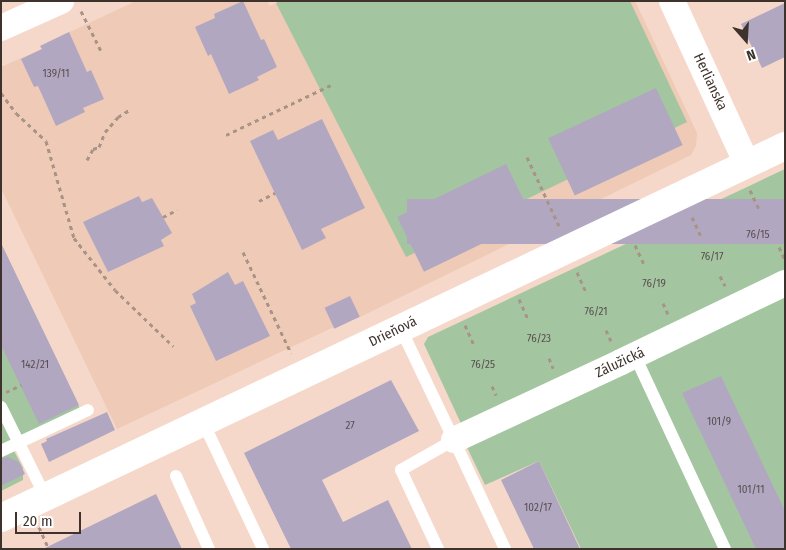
<!DOCTYPE html>
<meta charset="utf-8">
<style>
body{margin:0}
#map{position:relative;width:786px;height:550px;overflow:hidden;background:#f5d8c9;font-family:"Fira Sans Condensed",sans-serif}
div>[style]{position:absolute}
[style*='--x']{left:calc(var(--x)*1px);top:calc(var(--y)*1px);width:calc(var(--w)*1px);rotate:calc(var(--a)*1deg)}
.built>*{inset:0;background:#eecab7}
.green>*{inset:0;background:#a3c6a0}
.building>*{inset:0;background:#b2a7c1;transform-origin:0 0}
.path>*{height:3px;margin-top:-1.5px;transform-origin:0;background:repeating-linear-gradient(90deg,#a89387 0 4px,transparent 0 8px)}
.service>*{height:12px;margin:-6px;padding:0 6px;transform-origin:6px;border-radius:6px;background:#fff}
.minor>*{height:26px;margin:-13px;padding:0 13px;transform-origin:13px;border-radius:13px;background:#fff}
.tertiary>*{height:28px;margin:-14px;padding:0 14px;transform-origin:14px;border-radius:14px;background:#fff}
span{translate:-50% -50%;white-space:nowrap;text-align:center;line-height:1.15;-webkit-text-stroke:4.5px #fff;paint-order:stroke}
.number-label{font-size:11px;color:#5a4f51}
.number-label span{-webkit-text-stroke-width:0}
.street-label{font-size:14px;color:#3d322c}
.frame{position:absolute;inset:0;border:2px solid #3d322c;pointer-events:none}
.north{position:absolute;left:721px;top:15px;width:50px;height:50px;-webkit-text-stroke:4px #fff;paint-order:stroke;rotate:161deg;font-size:14px;font-weight:700;line-height:20px;text-align:center;color:#3d322c}
.north::after{content:'';display:block;margin:auto;width:18px;height:22px;background:#3d322c;clip-path:polygon(50% 0,100% 100%,50% 72%,0 100%)}
.scale{position:absolute;left:15px;top:512px;width:66px;height:22px;box-sizing:border-box;border:2px solid #3d322c;border-top:0;padding-left:6px;font-size:15px;line-height:18px;white-space:nowrap;color:#3d322c;-webkit-text-stroke:4px #fff;paint-order:stroke}
</style>
<div id="map">
<div class="built">
<i style="clip-path:polygon(136px 1px,267px 1px,270px 6px,280px 1px,635px 1px,697px 133px,696px 146px,691px 155px,360px 317px,334px 327px,117px 429px,1px 188px,1px 67px,42px 49px,40px 46px)"></i>
</div>
<div class="green">
<i style="clip-path:polygon(280px 1px,630px 1px,687px 122px,406px 257px,276px 3px)"></i>
<i style="clip-path:polygon(785px 169px,785px 283px,464px 430px,424px 344px,428px 337px)"></i>
<i style="clip-path:polygon(1px 244px,84px 417px,14px 451px,23px 468px,23px 480px,1px 491px)"></i>
<i style="clip-path:polygon(785px 289px,785px 549px,581px 549px,539px 461px,485px 485px,464px 441px)"></i>
</div>
<div class="building">
<i style="clip-path:polygon(243px 1px,261px 40px,264px 39px,277px 67px,257px 77px,259px 80px,229px 94px,211px 54px,208px 56px,195px 27px,215px 18px,214px 14px)"></i>
<i style="clip-path:polygon(785px 3px,785px 57px,762px 68px,741px 24px)"></i>
<i style="clip-path:polygon(69px 32px,87px 72px,91px 70px,104px 99px,83px 108px,85px 112px,56px 126px,38px 86px,34px 87px,21px 59px,42px 49px,40px 46px)"></i>
<i style="left:656px;top:88px;width:63px;height:119px;rotate:65deg"></i>
<i style="clip-path:polygon(322px 119px,365px 208px,321px 229px,326px 238px,302px 250px,250px 141px,273px 130px,278px 140px)"></i>
<i style="left:506px;top:164px;width:61px;height:121px;rotate:64deg"></i>
<i style="clip-path:polygon(139px 196px,142px 202px,152px 198px,172px 233px,161px 240px,164px 246px,108px 272px,83px 222px)"></i>
<i style="left:785px;top:199px;width:45px;height:378px;rotate:90deg"></i>
<i style="clip-path:polygon(1px 243px,79px 405px,39px 424px,1px 345px)"></i>
<i style="clip-path:polygon(228px 272px,235px 285px,243px 281px,270px 336px,216px 361px,190px 306px,196px 303px,192px 294px)"></i>
<i style="left:350px;top:296px;width:23px;height:28px;rotate:65deg"></i>
<i style="clip-path:polygon(721px 376px,785px 511px,785px 549px,756px 549px,682px 393px)"></i>
<i style="clip-path:polygon(391px 380px,419px 431px,322px 480px,343px 522px,388px 500px,412px 549px,291px 549px,244px 453px)"></i>
<i style="clip-path:polygon(107px 412px,115px 430px,49px 462px,41px 444px,47px 441px,46px 439px)"></i>
<i style="clip-path:polygon(8px 457px,19px 462px,25px 474px,1px 486px,1px 459px)"></i>
<i style="clip-path:polygon(539px 461px,574px 536px,580px 549px,534px 549px,501px 480px)"></i>
<i style="clip-path:polygon(156px 494px,182px 549px,43px 549px)"></i>
</div>
<div class="path">
<i style="--x:81;--y:11;--w:45;--a:63.4"></i>
<i style="--x:1;--y:93;--w:25;--a:53"></i>
<i style="--x:16;--y:113;--w:41;--a:43"></i>
<i style="--x:46;--y:141;--w:101;--a:73.9"></i>
<i style="--x:74;--y:238;--w:66;--a:51.7"></i>
<i style="--x:115;--y:290;--w:81;--a:44"></i>
<i style="--x:226;--y:135;--w:116;--a:-25.5"></i>
<i style="--x:527;--y:157;--w:76;--a:65.1"></i>
<i style="--x:87;--y:160;--w:13;--a:-61"></i>
<i style="--x:93;--y:149;--w:6;--a:-18"></i>
<i style="--x:99;--y:147;--w:16;--a:-68"></i>
<i style="--x:105;--y:132;--w:20;--a:-49"></i>
<i style="--x:118;--y:117;--w:13;--a:-32"></i>
<i style="--x:750;--y:190;--w:23;--a:65"></i>
<i style="--x:259;--y:201;--w:18;--a:-27"></i>
<i style="--x:163;--y:217;--w:16;--a:-27"></i>
<i style="--x:692;--y:217;--w:23;--a:65"></i>
<i style="--x:635;--y:245;--w:23;--a:65"></i>
<i style="--x:779;--y:247;--w:14;--a:65"></i>
<i style="--x:243;--y:252;--w:112;--a:64.6"></i>
<i style="--x:577;--y:272;--w:24;--a:66"></i>
<i style="--x:720;--y:276;--w:11;--a:63"></i>
<i style="--x:519;--y:299;--w:24;--a:66"></i>
<i style="--x:663;--y:303;--w:12;--a:66"></i>
<i style="--x:465;--y:325;--w:24;--a:66"></i>
<i style="--x:606;--y:330;--w:12;--a:66"></i>
<i style="--x:549;--y:358;--w:11;--a:68"></i>
<i style="--x:492;--y:386;--w:10;--a:66"></i>
<i style="--x:6;--y:392;--w:17;--a:-25"></i>
<i style="--x:39;--y:527;--w:24;--a:66"></i>
</div>
<div class="service">
<i style="--x:401;--y:329;--w:123;--a:64.5"></i>
<i style="--x:454;--y:440;--w:61;--a:150.5"></i>
<i style="--x:401;--y:470;--w:87;--a:64.9"></i>
<i style="--x:635;--y:356;--w:213;--a:65"></i>
<i style="--x:1;--y:407;--w:102;--a:63.7"></i>
<i style="--x:204;--y:424;--w:138;--a:64.7"></i>
<i style="--x:454;--y:440;--w:120;--a:64.9"></i>
<i style="--x:1;--y:451;--w:96;--a:-25.2"></i>
<i style="--x:176;--y:476;--w:80;--a:65.7"></i>
</div>
<div class="minor">
<i style="--x:672;--y:1;--w:179;--a:65.3"></i>
<i style="--x:1;--y:28;--w:66;--a:-24.2"></i>
<i style="--x:454;--y:440;--w:184;--a:-25"></i>
<i style="--x:621;--y:362;--w:182;--a:-25.7"></i>
</div>
<div class="tertiary">
<i style="--x:1;--y:518;--w:868;--a:-25.38"></i>
</div>
<div class="number-label">
<span style="left:56px;top:74px">139/11</span>
<span style="left:758px;top:235px">76/15</span>
<span style="left:712px;top:257px">76/17</span>
<span style="left:654px;top:284px">76/19</span>
<span style="left:596px;top:312px">76/21</span>
<span style="left:539px;top:339px">76/23</span>
<span style="left:35px;top:365px">142/21</span>
<span style="left:483px;top:365px">76/25</span>
<span style="left:719px;top:422px">101/9</span>
<span style="left:350px;top:426px">27</span>
<span style="left:751px;top:490px">101/11</span>
<span style="left:538px;top:508px">102/17</span>
</div>
<div class="street-label">
<span style="left:710px;top:82px;rotate:65deg">Herlianska</span>
<span style="left:393px;top:332px;rotate:-26deg">Drieňová</span>
<span style="left:620px;top:363px;rotate:-25deg">Zálužická</span>
</div>
<div class="frame"></div>
<div class="north">N</div>
<div class="scale">20 m</div>
</div>
